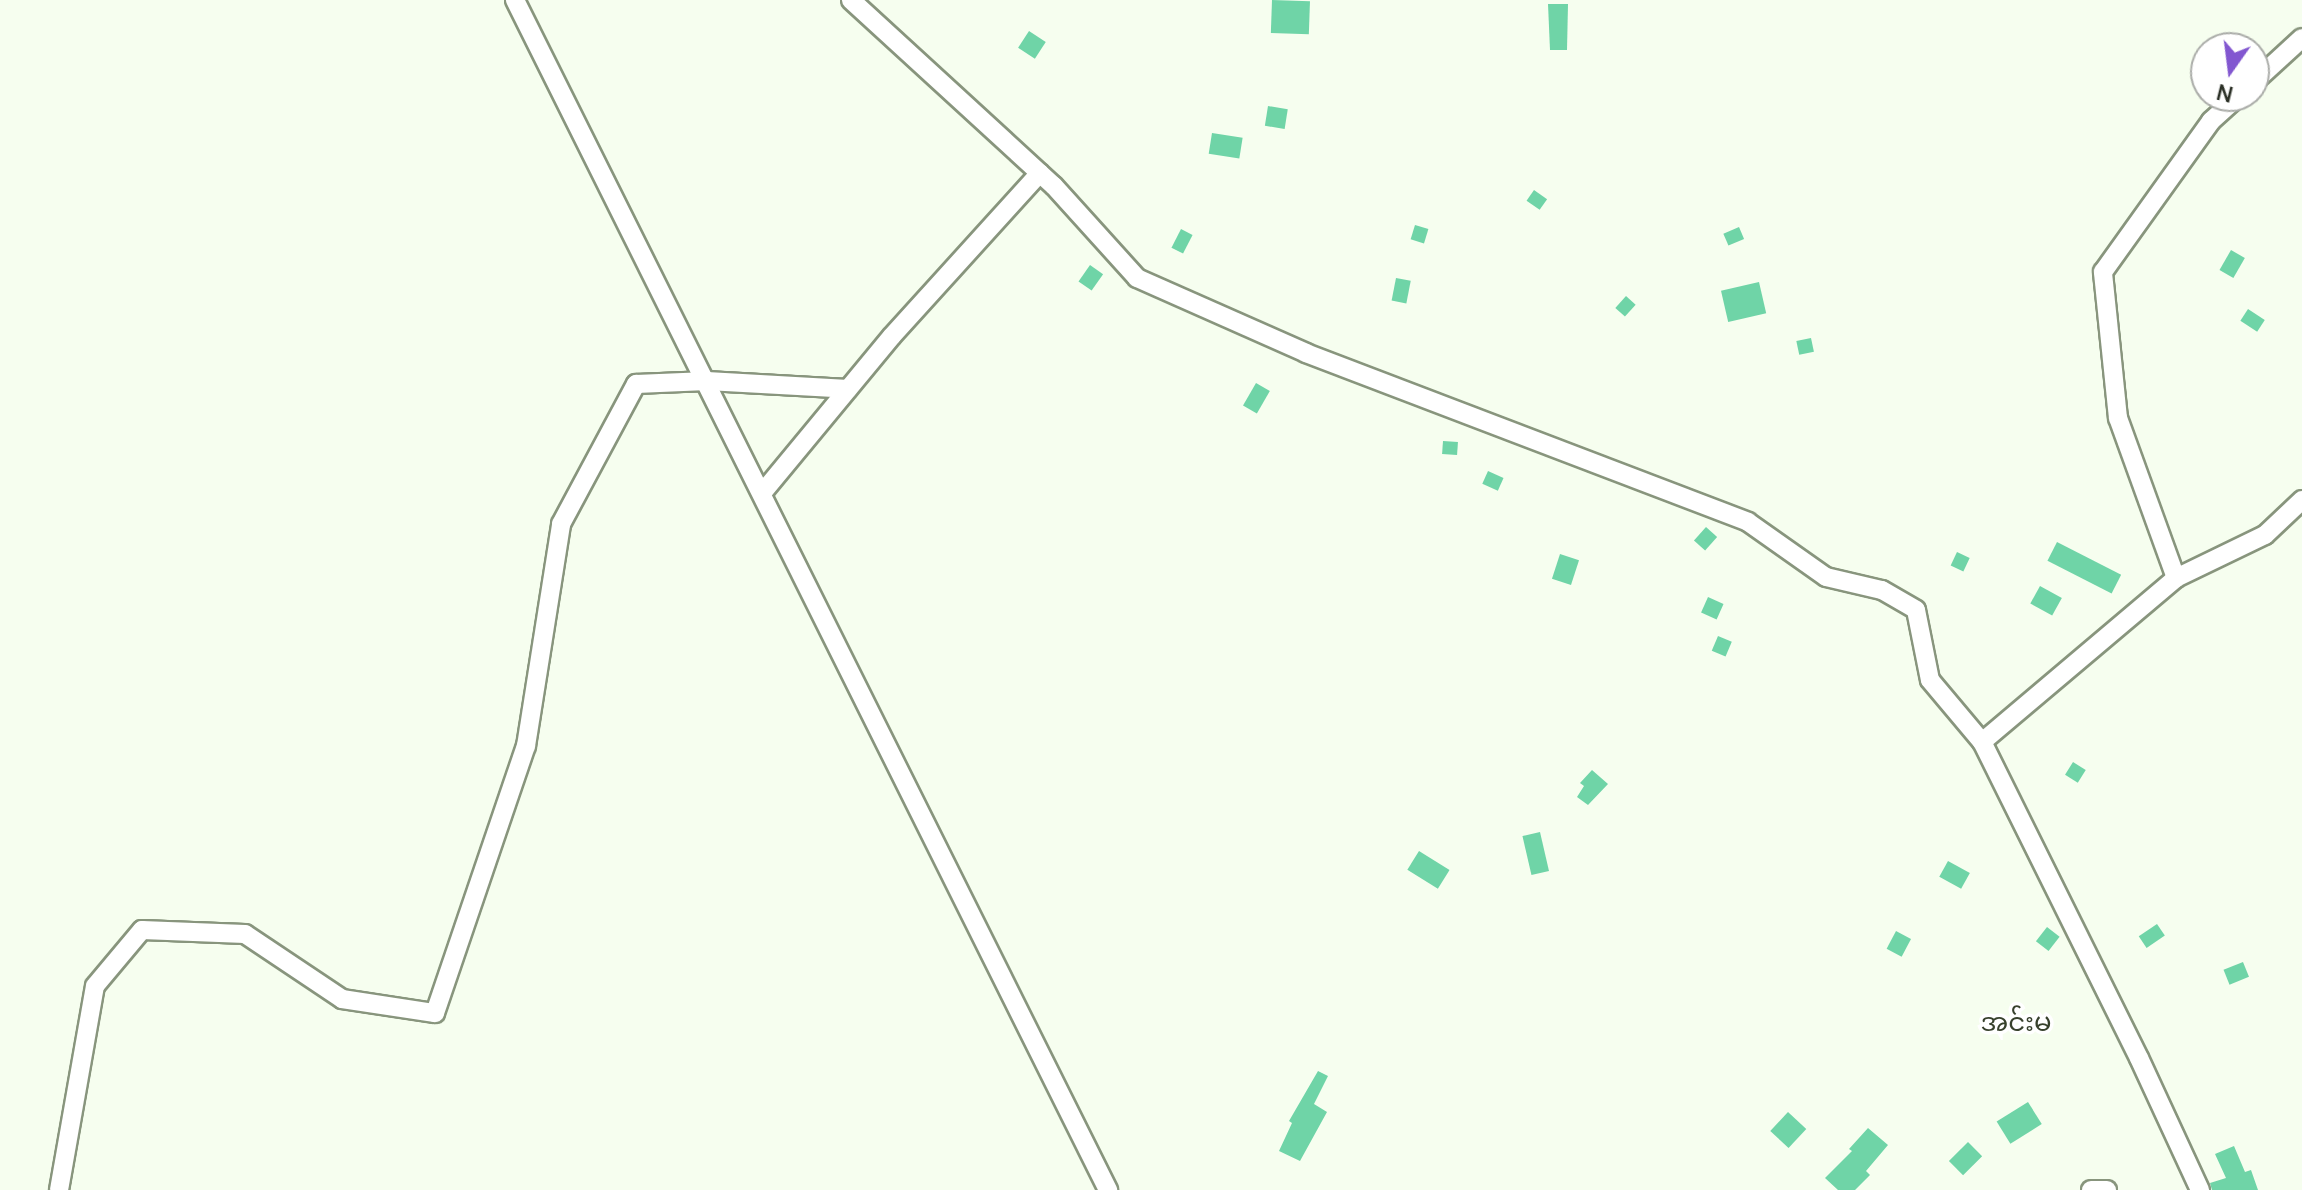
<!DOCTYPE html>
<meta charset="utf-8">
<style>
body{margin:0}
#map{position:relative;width:2302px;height:1190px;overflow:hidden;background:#f6feef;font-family:Manrope,"Noto Sans Myanmar",sans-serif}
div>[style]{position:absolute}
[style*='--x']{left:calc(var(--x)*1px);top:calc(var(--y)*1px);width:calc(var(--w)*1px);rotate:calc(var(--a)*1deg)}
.building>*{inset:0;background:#6fd4a7;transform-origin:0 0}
.roads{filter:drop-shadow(2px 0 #88957d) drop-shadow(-2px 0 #88957d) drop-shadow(0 2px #88957d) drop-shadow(0 -2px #88957d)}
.minor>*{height:18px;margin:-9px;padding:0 9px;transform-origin:9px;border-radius:9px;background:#fff}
span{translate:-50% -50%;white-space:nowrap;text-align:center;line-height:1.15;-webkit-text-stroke:7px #fff;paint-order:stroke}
.quarter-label{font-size:26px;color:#37412c}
.north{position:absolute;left:2190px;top:32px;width:80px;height:80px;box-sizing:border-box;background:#fff;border:2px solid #abada9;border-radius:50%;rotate:194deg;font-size:22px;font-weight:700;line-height:32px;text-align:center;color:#2c3127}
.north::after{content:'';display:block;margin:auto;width:28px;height:36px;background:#8257d0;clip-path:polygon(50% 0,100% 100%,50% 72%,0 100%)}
</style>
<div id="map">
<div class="building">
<i style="left:1272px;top:0;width:38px;height:33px;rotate:2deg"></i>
<i style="clip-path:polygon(1548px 4px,1568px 4px,1567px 50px,1550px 50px)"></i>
<i style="left:1029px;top:31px;width:20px;height:20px;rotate:33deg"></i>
<i style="left:1268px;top:106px;width:20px;height:20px;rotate:9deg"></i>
<i style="left:1212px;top:133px;width:31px;height:21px;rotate:9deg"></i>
<i style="left:1534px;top:190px;width:16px;height:13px;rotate:35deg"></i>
<i style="left:1415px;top:225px;width:14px;height:15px;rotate:17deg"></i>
<i style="left:1739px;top:227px;width:13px;height:17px;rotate:67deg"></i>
<i style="left:1181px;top:229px;width:13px;height:21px;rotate:27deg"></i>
<i style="left:2231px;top:250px;width:16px;height:23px;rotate:30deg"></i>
<i style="left:1090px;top:265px;width:16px;height:20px;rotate:35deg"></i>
<i style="left:1396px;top:278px;width:15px;height:23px;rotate:11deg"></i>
<i style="left:1759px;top:282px;width:32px;height:39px;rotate:77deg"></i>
<i style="left:1626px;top:296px;width:13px;height:16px;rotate:42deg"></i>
<i style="left:2248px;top:309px;width:20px;height:14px;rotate:33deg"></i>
<i style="left:1811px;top:338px;width:14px;height:15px;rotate:78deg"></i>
<i style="left:1256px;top:383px;width:16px;height:26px;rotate:30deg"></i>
<i style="left:1443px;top:441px;width:15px;height:13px;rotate:4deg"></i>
<i style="left:1488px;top:471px;width:17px;height:14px;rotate:24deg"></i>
<i style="left:1706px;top:527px;width:15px;height:18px;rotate:42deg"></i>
<i style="left:2057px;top:542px;width:72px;height:21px;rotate:27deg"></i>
<i style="left:1957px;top:552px;width:14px;height:15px;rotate:25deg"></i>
<i style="left:1560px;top:554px;width:20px;height:26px;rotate:18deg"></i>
<i style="left:2040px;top:586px;width:25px;height:20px;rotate:29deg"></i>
<i style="left:1708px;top:597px;width:17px;height:17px;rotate:24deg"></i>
<i style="left:1718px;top:636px;width:15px;height:16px;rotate:23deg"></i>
<i style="left:2073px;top:762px;width:15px;height:15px;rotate:32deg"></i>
<i style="clip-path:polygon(1592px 770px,1608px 784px,1588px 805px,1577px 797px,1584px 786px,1580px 783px)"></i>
<i style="left:1540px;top:832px;width:40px;height:18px;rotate:77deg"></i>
<i style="left:1419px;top:851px;width:36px;height:22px;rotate:32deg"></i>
<i style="left:1948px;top:861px;width:25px;height:18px;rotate:29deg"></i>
<i style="left:2157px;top:924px;width:14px;height:22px;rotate:56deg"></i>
<i style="left:2047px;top:927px;width:16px;height:18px;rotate:38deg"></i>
<i style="left:1896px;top:931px;width:17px;height:20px;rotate:28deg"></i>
<i style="left:2243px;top:962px;width:16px;height:21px;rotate:68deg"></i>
<i style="clip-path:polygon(1318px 1071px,1328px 1076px,1314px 1104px,1327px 1112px,1300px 1161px,1279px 1151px,1292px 1123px,1289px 1121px)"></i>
<i style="left:2028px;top:1102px;width:26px;height:37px;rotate:58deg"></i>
<i style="left:1788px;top:1112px;width:25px;height:26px;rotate:43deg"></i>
<i style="clip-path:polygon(1868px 1128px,1888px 1145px,1866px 1171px,1870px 1175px,1855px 1190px,1838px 1190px,1825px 1178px,1852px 1151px,1849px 1149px)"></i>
<i style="left:1968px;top:1142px;width:20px;height:27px;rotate:45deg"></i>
<i style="clip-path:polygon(2234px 1146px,2245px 1172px,2251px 1170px,2258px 1190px,2212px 1190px,2210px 1183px,2226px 1178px,2215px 1154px)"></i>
</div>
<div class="roads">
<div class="minor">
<i style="--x:515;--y:0;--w:1330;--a:63.51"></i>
<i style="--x:851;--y:0;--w:275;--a:42.5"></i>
<i style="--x:1054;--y:186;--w:124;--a:47.9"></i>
<i style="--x:1137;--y:278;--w:185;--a:23.9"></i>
<i style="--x:1306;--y:353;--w:473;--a:20.9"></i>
<i style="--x:1748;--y:522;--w:95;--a:35.2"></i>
<i style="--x:1826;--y:577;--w:57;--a:13.1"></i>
<i style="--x:1882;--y:590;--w:39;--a:30"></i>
<i style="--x:1916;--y:610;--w:71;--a:78.7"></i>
<i style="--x:1930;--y:680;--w:81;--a:50"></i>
<i style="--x:2254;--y:82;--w:65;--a:-42.5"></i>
<i style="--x:763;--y:492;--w:202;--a:-50.4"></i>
<i style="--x:892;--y:336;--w:220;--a:-47.8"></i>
<i style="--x:2176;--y:578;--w:99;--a:-25.8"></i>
<i style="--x:2265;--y:535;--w:51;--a:-43.4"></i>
<i style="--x:59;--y:1190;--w:207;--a:-80"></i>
<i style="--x:95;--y:986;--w:73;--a:-50"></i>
<i style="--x:142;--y:930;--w:103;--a:2.2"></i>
<i style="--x:245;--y:934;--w:117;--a:33.8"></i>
<i style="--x:342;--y:999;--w:94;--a:8.6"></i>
<i style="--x:435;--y:1013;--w:282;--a:-71.2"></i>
<i style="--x:526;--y:746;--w:225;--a:-81"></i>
<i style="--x:561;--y:524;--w:159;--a:-61.8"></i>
<i style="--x:636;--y:384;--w:71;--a:-2.4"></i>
<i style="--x:707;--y:381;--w:141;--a:3.2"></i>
<i style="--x:2091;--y:1190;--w:16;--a:0"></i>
<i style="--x:2200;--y:1190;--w:145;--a:-114.8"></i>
<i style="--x:2139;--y:1058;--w:353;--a:-116.4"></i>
<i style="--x:1982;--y:742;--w:254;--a:-40.2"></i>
<i style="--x:2176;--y:578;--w:170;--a:-109.9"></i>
<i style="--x:2118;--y:418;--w:147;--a:-95.9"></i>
<i style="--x:2103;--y:272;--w:186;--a:-54.4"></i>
<i style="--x:2211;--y:121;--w:38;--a:-42"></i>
</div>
</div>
<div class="quarter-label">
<span style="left:2016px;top:1022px">အင်းမ</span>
</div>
<div class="north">N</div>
</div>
